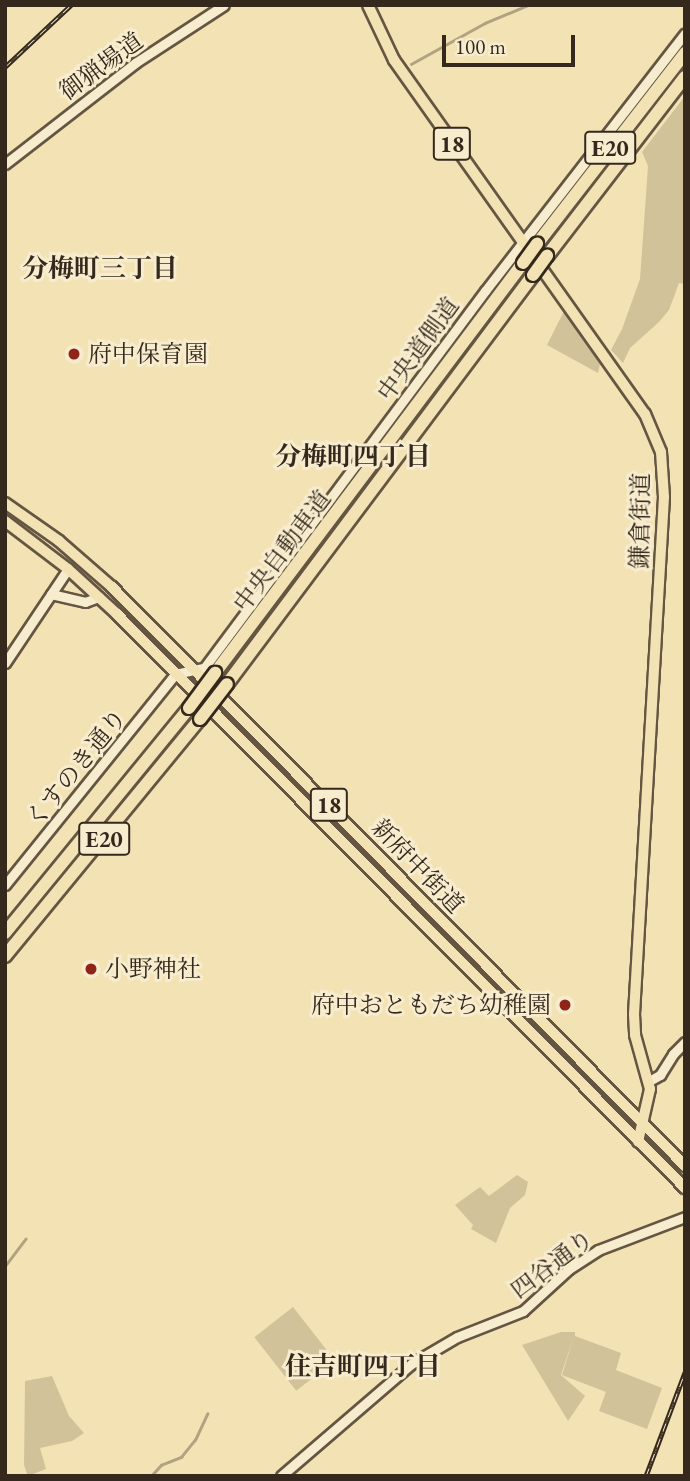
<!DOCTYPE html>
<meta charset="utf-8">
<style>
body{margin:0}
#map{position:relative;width:690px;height:1481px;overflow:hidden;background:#f2e2b4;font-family:"EB Garamond","Noto Serif JP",serif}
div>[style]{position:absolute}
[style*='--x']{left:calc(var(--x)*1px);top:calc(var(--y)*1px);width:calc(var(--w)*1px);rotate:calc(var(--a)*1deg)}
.green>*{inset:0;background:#d2c29a;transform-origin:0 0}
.stream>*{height:2.5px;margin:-1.25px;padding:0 1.25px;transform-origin:1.25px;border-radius:1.25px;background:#b2a380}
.roads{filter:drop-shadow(2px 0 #645642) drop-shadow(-2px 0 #645642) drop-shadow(0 2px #645642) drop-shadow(0 -2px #645642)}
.tertiary>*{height:9px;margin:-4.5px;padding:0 4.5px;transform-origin:4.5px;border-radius:4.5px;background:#f7ecce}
.primary>*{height:10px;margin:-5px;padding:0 5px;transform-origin:5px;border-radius:5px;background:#f2e2b4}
.motorway>*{height:12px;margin:-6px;padding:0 6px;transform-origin:6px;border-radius:6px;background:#f2e2b4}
.rail>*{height:5px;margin-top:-2.5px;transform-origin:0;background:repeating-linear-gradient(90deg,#f7ecce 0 8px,#35281c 0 16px);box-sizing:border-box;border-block:2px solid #35281c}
.bridges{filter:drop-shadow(2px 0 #35281c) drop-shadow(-2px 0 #35281c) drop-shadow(0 2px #35281c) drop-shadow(0 -2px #35281c)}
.motorway-bridge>*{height:12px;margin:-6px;padding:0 6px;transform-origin:6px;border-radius:6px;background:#f2e2b4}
.dots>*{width:19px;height:19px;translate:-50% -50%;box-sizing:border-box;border:4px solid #f7ecce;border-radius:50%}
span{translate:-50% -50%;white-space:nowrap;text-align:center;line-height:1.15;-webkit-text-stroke:6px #f7ecce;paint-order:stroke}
.shield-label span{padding:2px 5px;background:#f7ecce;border:2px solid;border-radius:5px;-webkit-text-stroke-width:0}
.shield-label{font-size:23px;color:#35281c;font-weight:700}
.street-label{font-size:24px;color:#35281c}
.poi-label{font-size:24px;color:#35281c}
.left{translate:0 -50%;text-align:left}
.right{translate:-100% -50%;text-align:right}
.neighbourhood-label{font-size:26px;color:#35281c;font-weight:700}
.frame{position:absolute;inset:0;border:7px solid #35281c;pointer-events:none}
.scale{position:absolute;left:442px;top:35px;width:133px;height:32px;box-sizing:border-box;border:4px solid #35281c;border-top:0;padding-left:9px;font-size:21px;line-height:24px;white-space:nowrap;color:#35281c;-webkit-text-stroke:5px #f7ecce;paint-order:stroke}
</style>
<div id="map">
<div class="green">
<i style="clip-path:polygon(685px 96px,685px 284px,679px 283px,669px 310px,659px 322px,630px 348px,623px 363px,611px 350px,622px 329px,640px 279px,648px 166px,642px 152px)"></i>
<i style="clip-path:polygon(564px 311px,600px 364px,598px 373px,547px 345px)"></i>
<i style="clip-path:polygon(517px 1175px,528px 1182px,525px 1195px,510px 1208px,496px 1243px,471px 1229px,473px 1225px,455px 1205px,480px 1187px,489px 1196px)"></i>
<i style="left:293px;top:1307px;width:68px;height:49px;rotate:52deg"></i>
<i style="clip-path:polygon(561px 1332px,575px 1332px,575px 1336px,621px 1353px,616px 1370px,662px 1388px,647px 1429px,599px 1411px,606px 1392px,562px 1375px,574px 1336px,561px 1375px,585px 1396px,568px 1421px,522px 1345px)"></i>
<i style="clip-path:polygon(52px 1376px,69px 1416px,84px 1433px,72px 1441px,40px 1448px,46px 1469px,28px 1476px,24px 1465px,25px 1381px)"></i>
</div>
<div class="stream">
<i style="--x:411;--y:64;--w:85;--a:-29"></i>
<i style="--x:485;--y:23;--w:47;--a:-22.7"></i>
<i style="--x:5;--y:1266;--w:34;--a:-53"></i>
<i style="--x:151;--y:1476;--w:15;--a:-48"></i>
<i style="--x:161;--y:1465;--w:22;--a:-22"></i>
<i style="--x:181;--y:1457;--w:22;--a:-51"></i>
<i style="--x:195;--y:1440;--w:29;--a:-65"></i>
</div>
<div class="roads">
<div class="tertiary">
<i style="--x:5;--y:164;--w:165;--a:-37.8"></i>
<i style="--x:135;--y:63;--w:106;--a:-33.1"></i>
<i style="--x:51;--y:594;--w:35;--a:13"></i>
<i style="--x:85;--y:602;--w:15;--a:-20"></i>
<i style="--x:5;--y:663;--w:113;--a:-56.2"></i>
<i style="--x:5;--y:885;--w:271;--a:-51.1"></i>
<i style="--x:175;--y:674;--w:30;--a:-12"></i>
<i style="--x:204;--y:668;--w:470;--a:-53.3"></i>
<i style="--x:485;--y:291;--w:326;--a:-52.2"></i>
<i style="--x:649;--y:1081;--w:13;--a:-29"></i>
<i style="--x:660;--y:1075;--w:25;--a:-58"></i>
<i style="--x:673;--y:1054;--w:17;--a:-45"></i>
<i style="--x:281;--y:1476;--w:172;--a:-40.7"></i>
<i style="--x:411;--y:1364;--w:53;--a:-30.4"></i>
<i style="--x:457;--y:1337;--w:71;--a:-21.5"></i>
<i style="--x:523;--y:1311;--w:62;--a:-42.4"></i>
<i style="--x:569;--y:1269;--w:35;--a:-33"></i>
<i style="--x:598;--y:1250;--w:93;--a:-20.8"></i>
</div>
<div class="primary">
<i style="--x:368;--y:5;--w:61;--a:64.7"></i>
<i style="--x:394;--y:60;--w:434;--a:54.7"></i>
<i style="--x:645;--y:414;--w:41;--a:67.2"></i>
<i style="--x:661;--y:452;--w:45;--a:86.2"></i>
<i style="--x:664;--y:497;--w:518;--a:93.32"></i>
<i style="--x:634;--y:1014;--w:21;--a:87"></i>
<i style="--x:635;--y:1035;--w:56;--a:74.5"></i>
<i style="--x:650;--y:1089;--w:54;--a:102.8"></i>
<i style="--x:5;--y:503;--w:66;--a:35.1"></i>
<i style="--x:59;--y:541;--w:70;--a:41"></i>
<i style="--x:112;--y:587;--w:815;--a:45.3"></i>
<i style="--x:5;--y:521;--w:79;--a:37.3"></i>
<i style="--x:68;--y:569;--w:67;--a:42.6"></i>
<i style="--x:117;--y:614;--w:808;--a:45.3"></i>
</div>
<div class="motorway">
<i style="--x:537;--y:244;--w:242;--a:-52.2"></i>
<i style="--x:547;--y:256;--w:226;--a:-52.4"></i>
<i style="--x:215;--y:673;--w:513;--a:-53.09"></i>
<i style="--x:227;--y:684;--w:511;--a:-53.2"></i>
<i style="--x:5;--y:933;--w:291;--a:-50.7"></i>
<i style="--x:5;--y:956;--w:307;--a:-50.6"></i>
</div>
</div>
<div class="rail">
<i style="--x:5;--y:67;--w:91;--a:-43.2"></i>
<i style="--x:646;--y:1476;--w:111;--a:-69.4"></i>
</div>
<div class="bridges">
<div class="motorway-bridge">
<i style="--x:523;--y:263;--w:24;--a:-54"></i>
<i style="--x:533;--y:275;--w:24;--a:-54"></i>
<i style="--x:189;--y:708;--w:44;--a:-53.4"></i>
<i style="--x:200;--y:719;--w:44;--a:-52.4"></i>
</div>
</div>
<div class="dots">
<i style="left:74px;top:354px;background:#8f2418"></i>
<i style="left:91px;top:969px;background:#8f2418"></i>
<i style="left:565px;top:1005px;background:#8f2418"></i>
</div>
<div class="shield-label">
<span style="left:452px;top:144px">18</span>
<span style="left:610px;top:148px">E20</span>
<span style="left:329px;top:805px">18</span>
<span style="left:104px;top:839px">E20</span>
</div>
<div class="street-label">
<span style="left:101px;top:66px;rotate:-36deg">御猟場道</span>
<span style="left:418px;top:349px;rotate:-54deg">中央道側道</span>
<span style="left:640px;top:521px;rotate:-89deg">鎌倉街道</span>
<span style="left:282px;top:551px;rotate:-53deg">中央自動車道</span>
<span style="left:76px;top:768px;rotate:-51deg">くすのき通り</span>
<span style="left:418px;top:866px;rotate:46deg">新府中街道</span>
<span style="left:552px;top:1264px;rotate:-37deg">四谷通り</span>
</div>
<div class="poi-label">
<span class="left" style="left:88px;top:354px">府中保育園</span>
<span class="left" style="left:105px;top:969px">小野神社</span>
<span class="right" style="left:551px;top:1005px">府中おともだち幼稚園</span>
</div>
<div class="neighbourhood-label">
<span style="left:100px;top:269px">分梅町三丁目</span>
<span style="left:353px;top:457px">分梅町四丁目</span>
<span style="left:363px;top:1367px">住吉町四丁目</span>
</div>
<div class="frame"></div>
<div class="scale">100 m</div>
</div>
